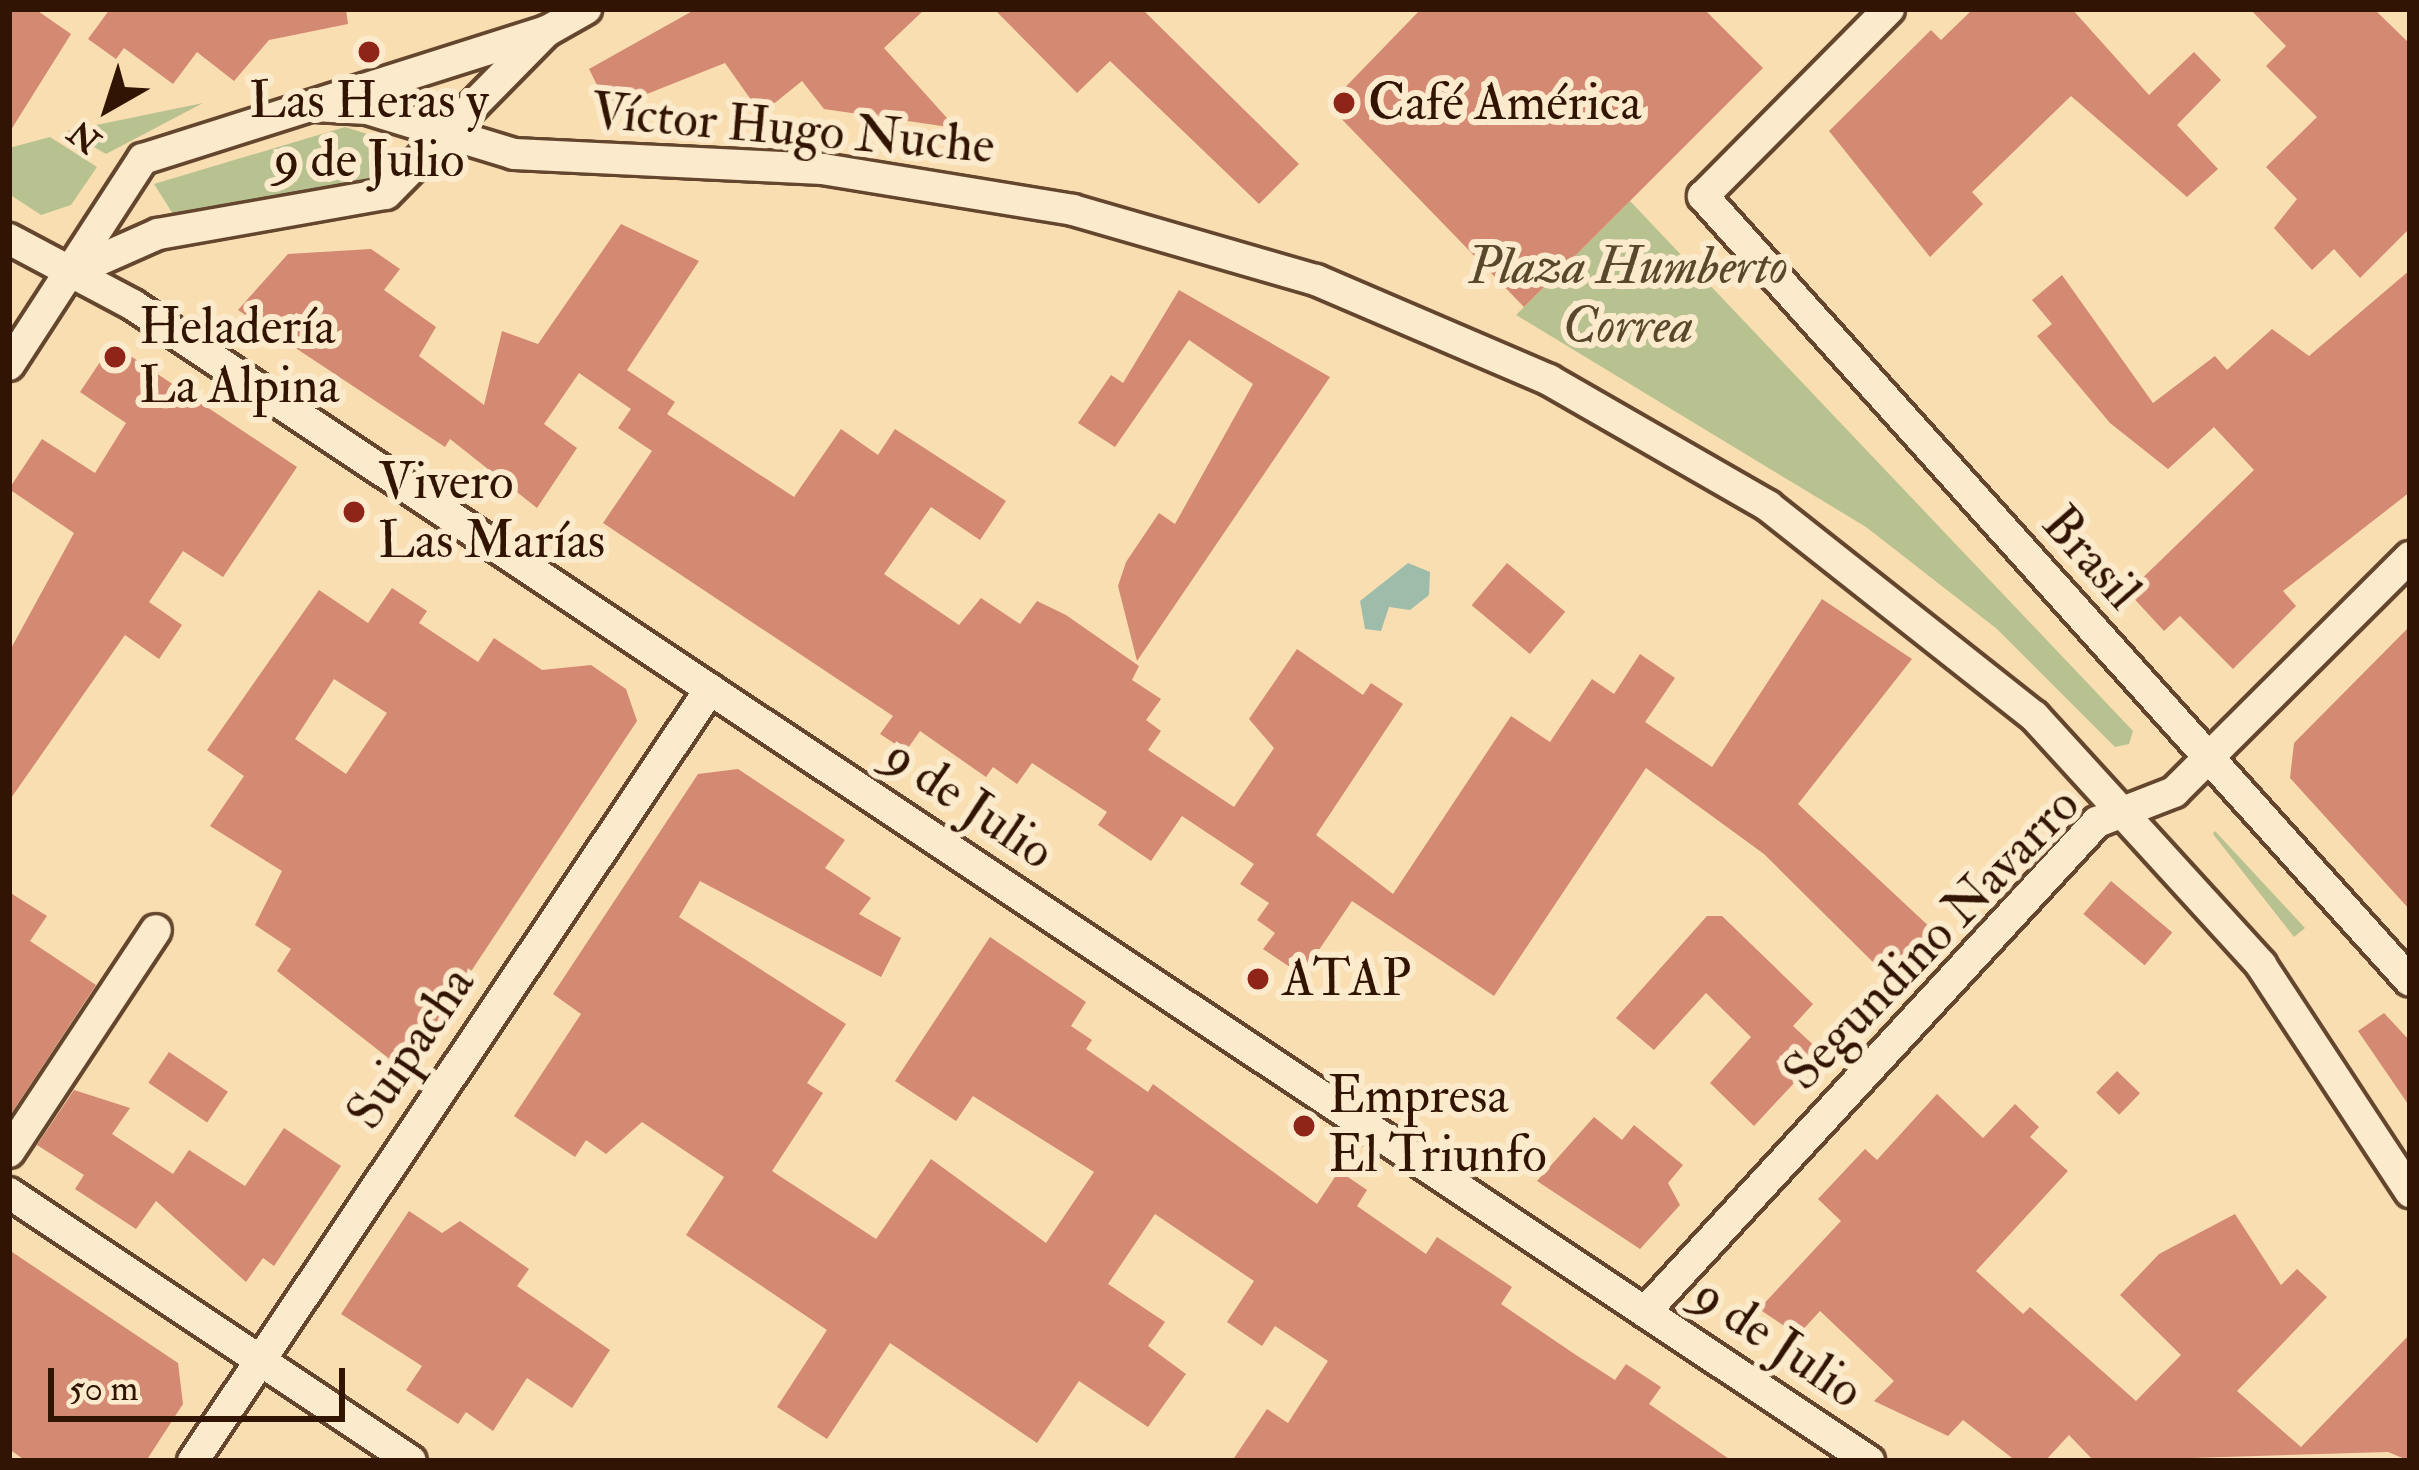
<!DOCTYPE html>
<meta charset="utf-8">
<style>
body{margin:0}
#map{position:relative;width:2419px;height:1470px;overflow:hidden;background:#f9deb1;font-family:"IM FELL Double Pica",serif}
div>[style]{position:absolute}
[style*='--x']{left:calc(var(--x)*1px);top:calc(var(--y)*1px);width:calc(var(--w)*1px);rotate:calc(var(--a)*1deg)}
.green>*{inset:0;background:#b8c291}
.water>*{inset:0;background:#9ebcaa}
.building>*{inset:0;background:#d38972;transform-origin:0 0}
.roads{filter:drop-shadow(3px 0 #64462e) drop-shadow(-3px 0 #64462e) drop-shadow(0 3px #64462e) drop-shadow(0 -3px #64462e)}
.minor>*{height:30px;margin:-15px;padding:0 15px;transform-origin:15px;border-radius:15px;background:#fbeacc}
.dots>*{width:33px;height:33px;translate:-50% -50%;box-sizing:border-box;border:6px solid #fbeacc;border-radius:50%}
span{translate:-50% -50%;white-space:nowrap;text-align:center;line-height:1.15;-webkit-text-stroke:12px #fbeacc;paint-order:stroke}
.poi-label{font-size:51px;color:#321402}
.left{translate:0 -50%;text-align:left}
.street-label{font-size:51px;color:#321402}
.park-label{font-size:51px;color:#5a482d;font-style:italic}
.frame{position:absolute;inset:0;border:12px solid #321402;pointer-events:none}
.north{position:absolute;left:48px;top:48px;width:120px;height:120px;-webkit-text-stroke:9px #fbeacc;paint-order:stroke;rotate:219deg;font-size:33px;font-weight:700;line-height:48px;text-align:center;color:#321402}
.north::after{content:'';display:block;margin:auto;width:42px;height:54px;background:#321402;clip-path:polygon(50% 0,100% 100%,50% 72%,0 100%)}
.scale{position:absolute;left:48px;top:1368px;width:297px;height:54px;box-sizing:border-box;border:6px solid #321402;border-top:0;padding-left:15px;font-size:36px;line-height:42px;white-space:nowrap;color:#321402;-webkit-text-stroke:9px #fbeacc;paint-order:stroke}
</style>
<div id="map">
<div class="green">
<i style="clip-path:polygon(203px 103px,106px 154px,67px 131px)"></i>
<i style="clip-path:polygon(345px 127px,387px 140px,390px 164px,368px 180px,173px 214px,154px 184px)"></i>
<i style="clip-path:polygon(50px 137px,97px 167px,71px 205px,41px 215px,9px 194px,9px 148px)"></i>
<i style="clip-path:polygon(1630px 201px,2133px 731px,2129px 744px,2115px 747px,1997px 629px,1866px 527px,1516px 315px)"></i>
<i style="clip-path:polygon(2213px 834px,2215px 831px,2305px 928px,2294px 937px)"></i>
</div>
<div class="water">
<i style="clip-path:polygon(1408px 563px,1430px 572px,1429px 595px,1410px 610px,1389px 607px,1381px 631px,1365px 629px,1360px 601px)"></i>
</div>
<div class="building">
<i style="clip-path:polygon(9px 9px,35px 9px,71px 34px,9px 133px)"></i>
<i style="clip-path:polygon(110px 9px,346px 9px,348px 24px,269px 40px,234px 81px,197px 52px,173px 84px,124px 48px,116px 59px,88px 39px)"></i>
<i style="clip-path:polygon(696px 9px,925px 9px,884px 48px,956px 128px,824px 109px,802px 81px,761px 114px,725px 63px,609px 109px,589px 69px)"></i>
<i style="clip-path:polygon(994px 9px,1142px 9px,1299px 164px,1259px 204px,1110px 61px,1077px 93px)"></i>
<i style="clip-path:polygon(1421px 9px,1704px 9px,1763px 68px,1524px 307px,1328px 105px)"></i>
<i style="clip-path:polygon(1973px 9px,2072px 9px,2149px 95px,2194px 52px,2221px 80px,2177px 125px,2218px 169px,2187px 197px,2071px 96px,1972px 192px,1983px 204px,1930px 257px,1829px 131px,1931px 30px,1941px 40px)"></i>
<i style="clip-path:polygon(2250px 9px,2374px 9px,2410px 44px,2410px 228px,2360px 278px,2334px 249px,2312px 270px,2274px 228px,2297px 199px,2266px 167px,2317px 117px,2266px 66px,2286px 46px)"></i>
<i style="clip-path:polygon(621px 224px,699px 261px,627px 370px,675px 402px,667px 414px,794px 497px,841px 429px,878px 455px,895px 429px,1006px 501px,980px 540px,931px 507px,884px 574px,959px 625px,981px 598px,1020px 624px,1037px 601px,1066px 615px,1139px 666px,1132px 680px,1161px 699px,1146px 720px,1161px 731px,1148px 750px,1234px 807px,1274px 748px,1249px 719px,1297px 649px,1363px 695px,1371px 683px,1403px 704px,1316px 835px,1393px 894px,1511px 716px,1550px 742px,1592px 679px,1614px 694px,1640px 654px,1675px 678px,1645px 722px,1712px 767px,1822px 599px,1912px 659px,1798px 804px,1934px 931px,1890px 979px,1764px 854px,1646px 768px,1494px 996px,1352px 901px,1302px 975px,1263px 949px,1275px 933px,1257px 920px,1269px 903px,1240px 884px,1254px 864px,1182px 816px,1151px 861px,1098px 825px,1107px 812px,1032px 763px,1017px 784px,993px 767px,986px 777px,920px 731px,906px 751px,880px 734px,893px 716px,603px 523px,652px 451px,618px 428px,631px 409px,579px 373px,544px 424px,577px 448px,537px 508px,450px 439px,445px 447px,238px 310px,288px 254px,371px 249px,400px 269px,384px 290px,436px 327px,419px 356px,484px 405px,502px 331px,538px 344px)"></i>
<i style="clip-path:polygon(2410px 270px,2410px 492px,2283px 591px,2296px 606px,2233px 669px,2180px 616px,2164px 631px,2128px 592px,2254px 470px,2214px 427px,2168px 469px,2110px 423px,2037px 336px,2052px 324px,2032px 300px,2062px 275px,2153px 403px,2215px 356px,2227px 370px,2272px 329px,2309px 356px)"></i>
<i style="clip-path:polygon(1179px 290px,1330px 377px,1137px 661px,1118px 586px,1126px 562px,1159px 513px,1175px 524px,1253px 384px,1189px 340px,1115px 447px,1078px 423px,1111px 375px,1123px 383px)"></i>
<i style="clip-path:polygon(126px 353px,297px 467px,223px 577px,183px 551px,149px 602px,182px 625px,159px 659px,125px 635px,9px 801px,9px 652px,74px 533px,9px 489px,42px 439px,95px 473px,126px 423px,80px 392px,104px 356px)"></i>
<i style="left:1507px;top:563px;width:76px;height:55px;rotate:40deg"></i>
<i style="clip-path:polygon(evenodd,392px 588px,427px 611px,419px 623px,478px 662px,494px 638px,542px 670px,591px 665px,626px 689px,637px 721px,405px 1071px,277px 971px,291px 949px,255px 925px,282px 871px,210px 826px,244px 776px,207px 750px,319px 590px,368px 623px,392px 588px,334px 679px,387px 713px,346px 774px,295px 739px,334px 679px)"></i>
<i style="clip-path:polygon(2410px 626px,2410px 910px,2290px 778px,2294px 743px)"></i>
<i style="clip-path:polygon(738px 769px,845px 840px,825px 868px,871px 898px,859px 914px,901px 938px,881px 977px,700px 881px,679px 917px,846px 1024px,807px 1083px,823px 1093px,772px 1171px,876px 1239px,931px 1159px,1046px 1243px,1094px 1172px,973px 1096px,956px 1121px,895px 1081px,990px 937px,1086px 1002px,1071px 1026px,1092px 1040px,1086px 1049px,1148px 1092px,1153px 1084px,1317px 1204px,1339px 1171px,1367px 1190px,1357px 1206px,1426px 1254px,1437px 1237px,1512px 1287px,1501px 1304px,1576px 1355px,1615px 1380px,1626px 1364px,1661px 1387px,1649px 1404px,1732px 1461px,1232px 1461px,1267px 1409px,1288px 1423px,1328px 1361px,1275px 1326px,1262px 1346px,1227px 1322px,1254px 1281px,1155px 1214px,1108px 1284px,1165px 1322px,1148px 1346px,1186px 1374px,1148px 1427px,1079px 1381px,1037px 1443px,890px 1343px,827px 1439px,777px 1407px,827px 1330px,686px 1235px,724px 1177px,642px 1122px,606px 1154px,586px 1140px,575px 1157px,514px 1116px,581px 1014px,553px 994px,698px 774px)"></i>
<i style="left:2111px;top:881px;width:80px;height:43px;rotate:40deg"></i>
<i style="clip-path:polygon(9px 892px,47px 916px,30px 941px,96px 985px,9px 1117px)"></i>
<i style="clip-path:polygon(1707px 916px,1722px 916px,1813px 1004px,1793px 1026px,1822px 1053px,1754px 1126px,1710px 1083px,1751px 1037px,1706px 993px,1654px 1050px,1616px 1018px)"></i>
<i style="clip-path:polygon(2384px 1013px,2410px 1041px,2410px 1107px,2358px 1031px)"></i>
<i style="left:169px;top:1052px;width:71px;height:37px;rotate:34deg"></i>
<i style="left:2117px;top:1071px;width:32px;height:30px;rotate:44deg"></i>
<i style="clip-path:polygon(74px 1090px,130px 1108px,112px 1134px,173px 1174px,189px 1150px,245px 1186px,284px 1128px,341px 1166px,274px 1266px,263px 1258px,246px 1282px,156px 1201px,136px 1229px,75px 1189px,84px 1175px,37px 1145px)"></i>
<i style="clip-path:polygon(1937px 1094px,1983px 1138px,2015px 1104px,2039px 1127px,2030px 1137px,2068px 1171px,1976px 1271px,2023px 1314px,2030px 1307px,2136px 1401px,2181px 1355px,2120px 1295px,2159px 1254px,2235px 1214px,2281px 1285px,2297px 1269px,2327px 1297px,2237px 1391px,2301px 1447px,2410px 1334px,2410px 1461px,2388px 1452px,2094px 1461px,2069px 1435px,2045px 1461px,2016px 1461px,1963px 1420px,1948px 1436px,1874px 1401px,1894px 1381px,1820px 1311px,1798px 1335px,1759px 1309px,1841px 1221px,1818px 1199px,1865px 1149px,1877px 1160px)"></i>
<i style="clip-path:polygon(1594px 1117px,1622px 1140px,1634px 1125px,1683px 1165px,1668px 1183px,1680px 1205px,1640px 1249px,1537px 1181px)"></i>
<i style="clip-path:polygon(409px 1211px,442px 1233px,460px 1221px,529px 1269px,517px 1286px,610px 1350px,572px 1408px,527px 1378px,493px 1431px,466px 1412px,458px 1424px,406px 1390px,422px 1366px,341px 1314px)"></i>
<i style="clip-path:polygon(9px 1250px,178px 1363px,183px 1404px,146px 1461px,26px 1461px,9px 1449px)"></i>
</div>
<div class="roads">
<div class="minor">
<i style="--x:1889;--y:9;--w:264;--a:134.8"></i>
<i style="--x:1703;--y:196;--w:1056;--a:47.99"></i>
<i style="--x:314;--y:106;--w:53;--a:3.2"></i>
<i style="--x:367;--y:109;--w:154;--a:17"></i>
<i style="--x:514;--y:154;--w:309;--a:2.8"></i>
<i style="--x:823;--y:169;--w:253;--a:9.3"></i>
<i style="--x:1073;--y:210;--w:253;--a:16.1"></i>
<i style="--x:1316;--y:280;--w:254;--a:23.2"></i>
<i style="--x:1549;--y:380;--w:253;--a:29.9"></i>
<i style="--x:1768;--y:506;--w:339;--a:38.3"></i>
<i style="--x:2034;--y:716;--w:337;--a:47.6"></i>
<i style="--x:2261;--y:965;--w:272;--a:56.7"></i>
<i style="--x:9;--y:239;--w:140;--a:28"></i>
<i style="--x:133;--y:305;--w:2086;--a:33.66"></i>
<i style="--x:70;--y:273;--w:96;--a:-23.9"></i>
<i style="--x:158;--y:234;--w:231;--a:-10"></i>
<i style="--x:386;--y:194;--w:229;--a:-45.4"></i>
<i style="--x:9;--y:365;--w:246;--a:-57"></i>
<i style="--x:143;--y:159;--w:424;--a:-17.6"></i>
<i style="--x:547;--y:31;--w:45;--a:-29.4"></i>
<i style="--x:9;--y:1152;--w:266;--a:-56.5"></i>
<i style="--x:9;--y:1193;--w:483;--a:33.7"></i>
<i style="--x:1645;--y:1312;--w:667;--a:-47.31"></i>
<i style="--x:2097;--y:822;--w:83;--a:-21.3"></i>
<i style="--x:2174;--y:792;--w:333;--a:-44.9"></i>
<i style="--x:193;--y:1461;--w:929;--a:-56.19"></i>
</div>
</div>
<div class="dots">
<i style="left:369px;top:52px;background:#8f2418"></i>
<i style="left:1344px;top:103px;background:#8f2418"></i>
<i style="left:115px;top:357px;background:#8f2418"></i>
<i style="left:354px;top:512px;background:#8f2418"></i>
<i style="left:1258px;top:979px;background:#8f2418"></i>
<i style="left:1304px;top:1126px;background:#8f2418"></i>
</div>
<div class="poi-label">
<span style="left:369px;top:131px">Las Heras y<br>9 de Julio</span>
<span class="left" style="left:1368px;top:103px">Café América</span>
<span class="left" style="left:139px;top:357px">Heladería<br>La Alpina</span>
<span class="left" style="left:378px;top:512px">Vivero<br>Las Marías</span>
<span class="left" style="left:1282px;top:979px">ATAP</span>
<span class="left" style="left:1328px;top:1126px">Empresa<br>El Triunfo</span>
</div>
<div class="street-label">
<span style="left:793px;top:129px;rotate:5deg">Víctor Hugo Nuche</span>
<span style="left:2091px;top:558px;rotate:48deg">Brasil</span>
<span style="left:969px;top:804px;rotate:34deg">9 de Julio</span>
<span style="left:1932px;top:939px;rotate:-46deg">Segundino Navarro</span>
<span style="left:411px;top:1048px;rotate:-56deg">Suipacha</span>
<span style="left:1778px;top:1343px;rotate:34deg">9 de Julio</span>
</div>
<div class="park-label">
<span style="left:1628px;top:297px">Plaza Humberto<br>Correa</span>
</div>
<div class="frame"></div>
<div class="north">N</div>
<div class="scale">50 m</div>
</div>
